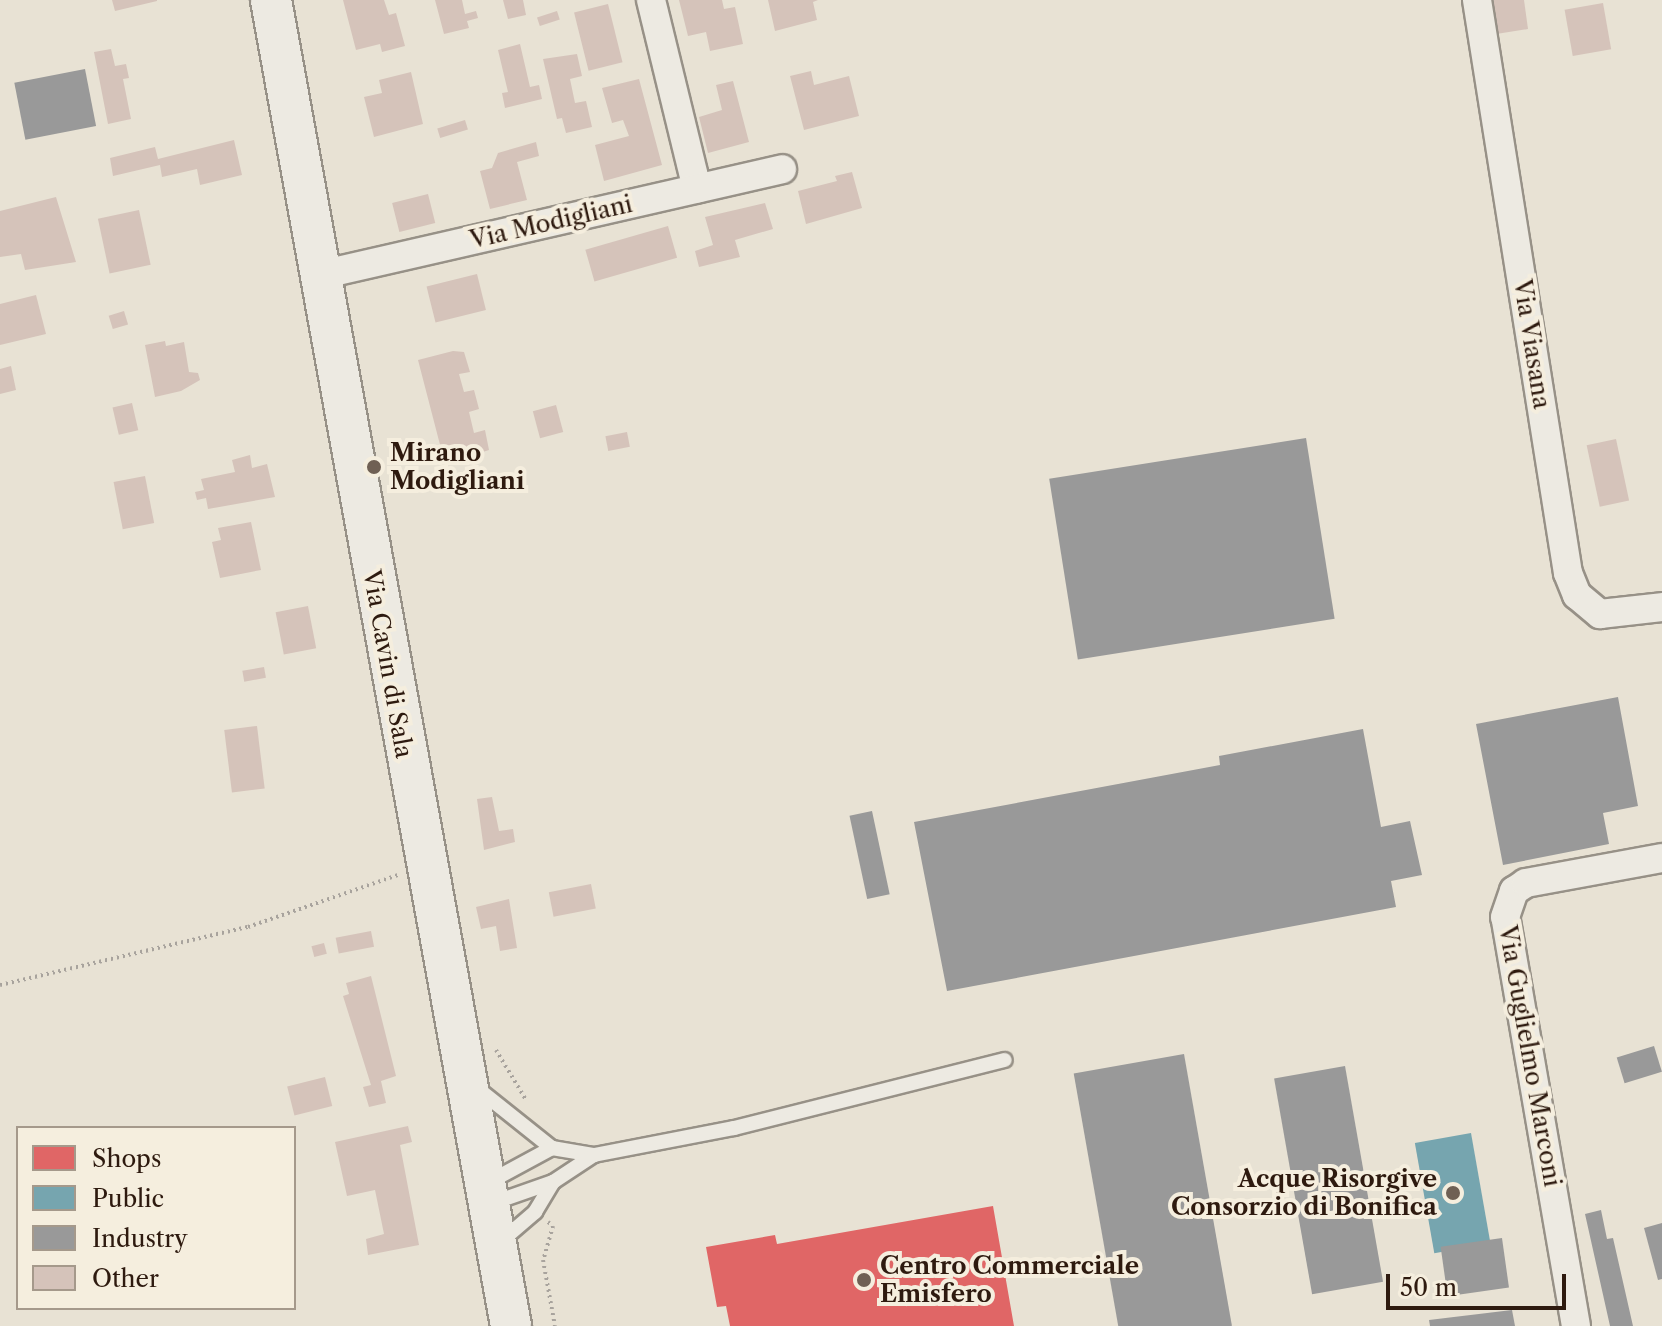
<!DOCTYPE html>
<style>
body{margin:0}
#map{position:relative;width:1662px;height:1326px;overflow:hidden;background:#e8e2d4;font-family:"Libre Caslon Text",serif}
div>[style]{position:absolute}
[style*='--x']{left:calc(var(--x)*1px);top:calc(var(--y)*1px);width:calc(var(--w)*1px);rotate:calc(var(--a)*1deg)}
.shops>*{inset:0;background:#e06666}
.public>*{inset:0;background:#76a5af;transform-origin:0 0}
.industry>*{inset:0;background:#999;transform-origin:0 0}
.building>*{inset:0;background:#d5c3ba;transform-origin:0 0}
.path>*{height:4px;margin-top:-2px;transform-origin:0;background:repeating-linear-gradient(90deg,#a8a39d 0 2px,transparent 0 6px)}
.roads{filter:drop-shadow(2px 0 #979187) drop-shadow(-2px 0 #979187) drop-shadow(0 2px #979187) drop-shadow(0 -2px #979187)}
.service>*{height:14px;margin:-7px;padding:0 7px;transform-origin:7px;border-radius:7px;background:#edeae2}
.minor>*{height:28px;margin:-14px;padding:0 14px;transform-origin:14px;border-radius:14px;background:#edeae2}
.secondary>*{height:40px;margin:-20px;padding:0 20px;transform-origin:20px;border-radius:20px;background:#edeae2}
.dots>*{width:22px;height:22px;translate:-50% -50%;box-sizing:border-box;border:4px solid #f5eede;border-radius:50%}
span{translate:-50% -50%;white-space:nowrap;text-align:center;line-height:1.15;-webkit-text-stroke:8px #f5eede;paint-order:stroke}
.street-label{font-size:24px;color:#2e1a0f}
.poi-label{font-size:24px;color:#2e1a0f;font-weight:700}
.left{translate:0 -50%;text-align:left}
.right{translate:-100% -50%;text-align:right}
.legend{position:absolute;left:16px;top:1126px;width:280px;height:184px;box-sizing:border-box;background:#f5eede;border:2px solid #a5998b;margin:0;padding:10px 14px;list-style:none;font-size:24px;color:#2e1a0f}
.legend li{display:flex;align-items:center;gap:16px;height:40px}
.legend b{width:40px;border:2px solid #a5998b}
.scale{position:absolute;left:1386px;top:1274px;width:180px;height:36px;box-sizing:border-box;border:4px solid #2e1a0f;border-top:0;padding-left:10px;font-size:24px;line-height:28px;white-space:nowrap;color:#2e1a0f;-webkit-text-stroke:6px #f5eede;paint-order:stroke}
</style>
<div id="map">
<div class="shops">
<i style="clip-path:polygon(993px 1206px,1014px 1326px,730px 1326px,726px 1306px,717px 1307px,706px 1247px,775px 1235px,777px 1244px)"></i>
</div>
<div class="public">
<i style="left:1471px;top:1133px;width:112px;height:57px;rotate:80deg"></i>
</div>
<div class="industry">
<i style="left:85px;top:69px;width:58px;height:72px;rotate:79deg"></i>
<i style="left:1306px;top:438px;width:183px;height:260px;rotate:81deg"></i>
<i style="clip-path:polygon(1618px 697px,1638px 806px,1603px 813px,1609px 844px,1503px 865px,1476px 724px)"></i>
<i style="clip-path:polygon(1363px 729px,1381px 827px,1410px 821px,1422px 875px,1391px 881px,1396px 907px,947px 991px,914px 822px,1220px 765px,1219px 756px)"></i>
<i style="left:872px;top:811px;width:85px;height:23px;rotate:78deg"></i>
<i style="left:1654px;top:1046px;width:27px;height:39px;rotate:73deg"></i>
<i style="left:1184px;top:1054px;width:276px;height:112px;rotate:80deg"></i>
<i style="left:1345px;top:1066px;width:219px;height:72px;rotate:80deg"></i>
<i style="clip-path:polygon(1601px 1210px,1607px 1239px,1613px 1238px,1633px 1326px,1610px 1326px,1585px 1214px)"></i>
<i style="clip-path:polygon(1662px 1223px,1662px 1279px,1658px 1280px,1644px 1228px)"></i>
<i style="left:1502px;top:1238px;width:50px;height:62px;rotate:82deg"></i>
<i style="clip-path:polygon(1512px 1310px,1515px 1326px,1430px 1326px,1429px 1320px)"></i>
</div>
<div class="building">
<i style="clip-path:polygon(112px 0,157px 0,157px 1px,115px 11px)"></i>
<i style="clip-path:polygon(343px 0,384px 0,389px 15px,396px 13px,405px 46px,382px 52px,380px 44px,356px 50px)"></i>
<i style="clip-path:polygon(435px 0,462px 0,465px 14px,476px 11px,478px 18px,467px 21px,469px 28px,444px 34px)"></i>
<i style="clip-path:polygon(503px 0,523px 0,526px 15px,508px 19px)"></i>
<i style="clip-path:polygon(679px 0,722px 0,724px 9px,735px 7px,743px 44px,710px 51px,706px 32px,688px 36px)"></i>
<i style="clip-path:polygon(768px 0,818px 0,813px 2px,817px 20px,775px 31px)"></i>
<i style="clip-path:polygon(1484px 0,1524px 0,1528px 29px,1490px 35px)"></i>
<i style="left:1603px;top:3px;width:47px;height:39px;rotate:80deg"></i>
<i style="left:608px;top:4px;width:60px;height:35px;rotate:76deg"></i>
<i style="left:557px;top:11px;width:9px;height:21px;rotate:72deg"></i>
<i style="clip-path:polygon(520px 44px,530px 87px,539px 85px,542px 99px,505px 108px,502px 93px,508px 92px,498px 50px)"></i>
<i style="clip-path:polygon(111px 49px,115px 66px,126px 64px,129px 78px,123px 79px,131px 119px,108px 124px,94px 52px)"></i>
<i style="clip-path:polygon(577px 54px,582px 76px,570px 79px,575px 103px,586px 101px,592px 127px,566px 133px,562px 118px,557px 119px,543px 59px)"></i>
<i style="clip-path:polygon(811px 71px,814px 85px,849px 76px,859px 116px,804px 130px,790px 76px)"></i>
<i style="clip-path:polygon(411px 72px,423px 124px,374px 137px,364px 97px,382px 93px,379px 80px)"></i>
<i style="clip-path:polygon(639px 79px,662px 165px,604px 181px,595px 145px,629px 136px,623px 120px,612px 123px,602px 88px)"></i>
<i style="clip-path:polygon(733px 81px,749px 142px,708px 153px,699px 117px,722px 110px,716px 85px)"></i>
<i style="left:465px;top:120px;width:10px;height:29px;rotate:73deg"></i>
<i style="clip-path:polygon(234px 140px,242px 175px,200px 185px,197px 169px,162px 177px,160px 165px,113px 176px,110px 158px,155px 147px,158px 159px)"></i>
<i style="clip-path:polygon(536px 142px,539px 156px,517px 162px,527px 200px,490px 209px,480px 171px,492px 168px,498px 153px)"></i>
<i style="clip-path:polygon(852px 172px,862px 208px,806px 224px,798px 191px,837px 181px,835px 176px)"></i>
<i style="left:428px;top:194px;width:30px;height:37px;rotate:76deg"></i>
<i style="clip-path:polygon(56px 197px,76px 262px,25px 270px,21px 254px,0 257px,0 211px)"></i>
<i style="clip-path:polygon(765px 203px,773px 229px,735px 240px,740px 257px,699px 267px,695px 251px,713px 245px,705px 217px)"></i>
<i style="left:139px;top:210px;width:56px;height:42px;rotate:78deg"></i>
<i style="left:668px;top:226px;width:33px;height:86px;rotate:74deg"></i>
<i style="left:477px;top:274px;width:37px;height:52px;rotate:76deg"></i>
<i style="clip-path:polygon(36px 295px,46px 334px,0 345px,0 304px)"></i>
<i style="left:124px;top:311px;width:14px;height:16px;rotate:73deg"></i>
<i style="clip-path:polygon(165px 341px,166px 346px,184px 342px,189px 372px,198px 373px,200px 380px,181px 391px,155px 397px,145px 345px)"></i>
<i style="clip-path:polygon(453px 351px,464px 352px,470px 372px,459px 374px,464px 392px,474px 390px,479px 409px,469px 412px,474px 433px,485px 430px,489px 450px,445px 464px,418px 360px)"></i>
<i style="clip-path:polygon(11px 366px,16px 390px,0 394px,0 369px)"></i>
<i style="left:132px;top:403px;width:28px;height:20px;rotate:77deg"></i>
<i style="left:556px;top:405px;width:28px;height:24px;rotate:75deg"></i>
<i style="left:627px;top:432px;width:15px;height:22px;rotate:79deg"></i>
<i style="left:1616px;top:439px;width:63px;height:30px;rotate:78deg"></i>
<i style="clip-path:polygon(250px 455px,252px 468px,267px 464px,275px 497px,208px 509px,206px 498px,197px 500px,195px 492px,204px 490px,201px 479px,235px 472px,232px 460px)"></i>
<i style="left:145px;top:476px;width:48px;height:32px;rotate:79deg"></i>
<i style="clip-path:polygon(251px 522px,261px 570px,220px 578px,212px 542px,221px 540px,218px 528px)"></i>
<i style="left:308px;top:606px;width:43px;height:33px;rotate:79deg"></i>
<i style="left:264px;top:667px;width:11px;height:22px;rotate:80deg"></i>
<i style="left:257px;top:726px;width:63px;height:33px;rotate:83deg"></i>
<i style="clip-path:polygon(492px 797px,499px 831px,513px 829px,515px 842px,484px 850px,477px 799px)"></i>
<i style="left:591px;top:884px;width:25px;height:43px;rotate:79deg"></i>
<i style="clip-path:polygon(509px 899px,517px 948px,500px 951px,496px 926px,481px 929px,476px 907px)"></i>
<i style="left:371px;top:931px;width:16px;height:36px;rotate:79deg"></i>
<i style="left:324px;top:943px;width:11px;height:13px;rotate:75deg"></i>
<i style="clip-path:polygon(371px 976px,396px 1076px,381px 1081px,386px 1103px,369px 1107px,363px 1087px,371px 1085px,343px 996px,349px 994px,346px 983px)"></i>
<i style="left:325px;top:1077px;width:30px;height:39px;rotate:76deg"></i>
<i style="clip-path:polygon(408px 1126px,412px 1142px,400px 1145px,419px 1245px,368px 1255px,366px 1239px,384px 1234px,375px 1190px,347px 1196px,335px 1142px)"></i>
</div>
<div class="path">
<i style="--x:0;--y:985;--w:255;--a:-13.2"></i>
<i style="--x:248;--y:927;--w:159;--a:-19.1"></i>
<i style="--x:496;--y:1050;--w:58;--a:59"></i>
<i style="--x:548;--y:1222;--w:6;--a:39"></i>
<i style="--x:553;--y:1226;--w:35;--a:106"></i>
<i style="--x:543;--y:1260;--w:67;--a:79.7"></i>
</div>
<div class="roads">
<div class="service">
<i style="--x:478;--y:1089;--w:95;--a:38.6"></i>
<i style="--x:552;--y:1148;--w:43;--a:9.5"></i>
<i style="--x:594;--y:1155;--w:143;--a:-10.9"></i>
<i style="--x:734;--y:1128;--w:279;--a:-14.1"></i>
<i style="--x:489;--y:1182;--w:72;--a:-28.4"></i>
<i style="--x:490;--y:1204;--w:67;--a:-19.2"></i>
<i style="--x:499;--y:1243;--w:48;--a:-40.7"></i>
<i style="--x:535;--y:1212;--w:35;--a:-59"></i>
<i style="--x:553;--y:1182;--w:49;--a:-33.4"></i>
</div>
<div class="minor">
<i style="--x:651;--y:0;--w:194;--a:76.3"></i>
<i style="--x:1477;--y:0;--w:580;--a:80.98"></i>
<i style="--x:1568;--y:573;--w:24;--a:68"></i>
<i style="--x:1577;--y:595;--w:30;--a:40"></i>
<i style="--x:1600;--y:614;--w:62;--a:-6.4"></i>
<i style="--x:320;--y:275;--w:474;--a:-12.9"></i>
<i style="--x:1576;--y:1326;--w:415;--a:-99.8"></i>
<i style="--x:1505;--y:917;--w:28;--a:-71"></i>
<i style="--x:1514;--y:891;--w:14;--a:-34"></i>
<i style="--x:1526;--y:883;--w:138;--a:-10.4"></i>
</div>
<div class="secondary">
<i style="--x:271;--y:0;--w:1348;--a:79.74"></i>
</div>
</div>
<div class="dots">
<i style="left:374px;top:467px;background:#6f6054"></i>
<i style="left:1453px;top:1193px;background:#6f6054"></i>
<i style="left:864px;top:1280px;background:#6f6054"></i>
</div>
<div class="street-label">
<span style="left:551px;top:222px;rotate:-13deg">Via Modigliani</span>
<span style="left:1532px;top:344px;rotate:81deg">Via Viasana</span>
<span style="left:388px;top:664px;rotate:80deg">Via Cavin di Sala</span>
<span style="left:1530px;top:1056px;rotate:80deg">Via Guglielmo Marconi</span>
</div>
<div class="poi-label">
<span class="left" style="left:390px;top:467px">Mirano<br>Modigliani</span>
<span class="right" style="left:1437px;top:1193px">Acque Risorgive<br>Consorzio di Bonifica</span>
<span class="left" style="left:880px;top:1280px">Centro Commerciale<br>Emisfero</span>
</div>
<ul class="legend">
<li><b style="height:22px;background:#e06666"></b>Shops</li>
<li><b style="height:22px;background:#76a5af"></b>Public</li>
<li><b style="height:22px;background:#999"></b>Industry</li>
<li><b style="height:22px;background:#d5c3ba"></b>Other</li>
</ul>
<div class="scale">50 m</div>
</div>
